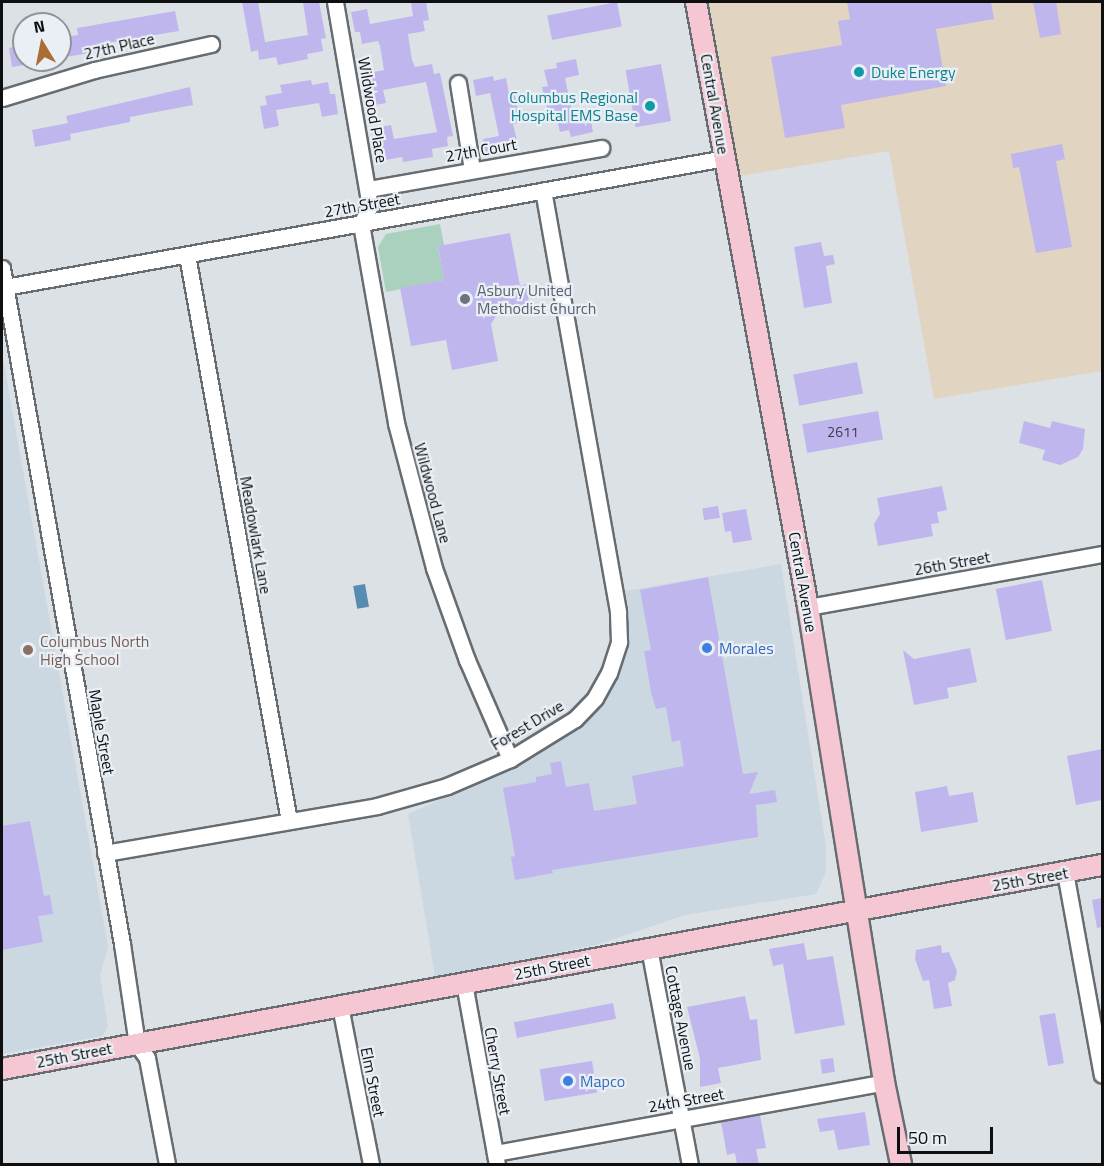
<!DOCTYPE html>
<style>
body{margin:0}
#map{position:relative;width:1104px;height:1166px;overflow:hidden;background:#dce1e6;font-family:"Titillium Web",sans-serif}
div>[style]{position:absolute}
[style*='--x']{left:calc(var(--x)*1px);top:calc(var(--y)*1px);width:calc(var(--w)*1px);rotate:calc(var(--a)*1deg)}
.built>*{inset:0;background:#cbd7e1}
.industrial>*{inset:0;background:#e1d5c1}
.green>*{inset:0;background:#aad1be}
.water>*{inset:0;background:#578bb1;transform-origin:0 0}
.building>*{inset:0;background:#c0b6ee;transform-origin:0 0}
.roads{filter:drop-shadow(2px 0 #676c70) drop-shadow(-2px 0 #676c70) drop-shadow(0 2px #676c70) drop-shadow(0 -2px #676c70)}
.minor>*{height:15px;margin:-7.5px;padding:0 7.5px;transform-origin:7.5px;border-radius:7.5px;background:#fff}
.major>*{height:20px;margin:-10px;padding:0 10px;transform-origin:10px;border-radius:10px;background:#f5c7d2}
.dots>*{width:16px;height:16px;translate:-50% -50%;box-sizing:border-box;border:3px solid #e9eff4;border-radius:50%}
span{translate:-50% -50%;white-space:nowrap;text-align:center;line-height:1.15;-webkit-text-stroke:4.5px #e9eff4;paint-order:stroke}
.number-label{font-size:14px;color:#3a3948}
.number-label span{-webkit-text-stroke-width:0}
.street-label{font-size:16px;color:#0d0f11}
.culture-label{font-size:16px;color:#0d838f}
.left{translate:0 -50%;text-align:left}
.right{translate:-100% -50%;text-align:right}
.worship-label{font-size:16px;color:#5b616d}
.education-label{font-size:16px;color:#785e54}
.shop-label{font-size:16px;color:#366cbe}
.frame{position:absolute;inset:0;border:3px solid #0d0f11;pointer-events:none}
.north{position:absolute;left:12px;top:12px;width:60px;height:60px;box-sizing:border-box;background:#e9eff4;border:2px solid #919599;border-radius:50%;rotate:350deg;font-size:16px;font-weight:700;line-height:24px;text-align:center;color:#0d0f11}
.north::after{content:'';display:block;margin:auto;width:21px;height:27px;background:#ac6d34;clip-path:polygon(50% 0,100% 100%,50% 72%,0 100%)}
.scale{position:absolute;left:897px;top:1127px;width:96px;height:27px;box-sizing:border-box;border:3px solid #0d0f11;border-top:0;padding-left:8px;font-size:18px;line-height:21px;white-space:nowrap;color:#0d0f11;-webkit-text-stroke:4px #e9eff4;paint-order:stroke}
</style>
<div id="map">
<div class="built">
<i style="clip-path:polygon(2px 353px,108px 947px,100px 975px,108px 1027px,102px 1036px,2px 1054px)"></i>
<i style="clip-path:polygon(781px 564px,826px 846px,826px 872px,816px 894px,685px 915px,596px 945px,435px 976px,408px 814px,532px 758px,604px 706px,625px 656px,629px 609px,625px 591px)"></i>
</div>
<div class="industrial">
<i style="clip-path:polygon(708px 2px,1102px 2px,1102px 371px,934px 399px,889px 151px,740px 176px)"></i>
</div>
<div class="green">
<i style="clip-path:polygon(440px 224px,444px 245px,438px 247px,444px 280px,386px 292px,378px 247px,386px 234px)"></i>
</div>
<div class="water">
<i style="left:365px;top:584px;width:23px;height:12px;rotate:80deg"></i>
</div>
<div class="building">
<i style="clip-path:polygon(242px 2px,258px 2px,265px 42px,308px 35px,303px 2px,319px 2px,326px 38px,321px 39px,323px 51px,307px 54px,308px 59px,278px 65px,276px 57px,259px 60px,258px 50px,251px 52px)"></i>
<i style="clip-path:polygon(411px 2px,426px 2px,429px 20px,423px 21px,425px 31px,408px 34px,412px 60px,415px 67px,432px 64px,434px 74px,440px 73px,453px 136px,447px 137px,448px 146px,432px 149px,433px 157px,403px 162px,402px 157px,386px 160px,384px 148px,379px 148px,375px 128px,391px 125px,394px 139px,437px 132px,426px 82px,383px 90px,386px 103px,369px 106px,366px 86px,371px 85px,369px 73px,384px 70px,380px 46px,378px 41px,362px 44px,360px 32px,355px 32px,351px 12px,367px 9px,370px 24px,413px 16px)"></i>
<i style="left:617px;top:2px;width:25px;height:71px;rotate:79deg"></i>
<i style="clip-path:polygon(847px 2px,991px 2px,994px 19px,936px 29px,946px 86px,841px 105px,845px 128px,785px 138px,771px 57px,842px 45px,838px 21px,850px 19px)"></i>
<i style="clip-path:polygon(1033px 2px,1056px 2px,1061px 34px,1040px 38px)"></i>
<i style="clip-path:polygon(175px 11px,179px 31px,89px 46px,89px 53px,60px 58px,60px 38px,78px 35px,77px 28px)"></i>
<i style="clip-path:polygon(24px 45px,24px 65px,12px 67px,9px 48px)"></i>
<i style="clip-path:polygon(576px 59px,579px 75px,565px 78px,574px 121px,590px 117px,593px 132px,571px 137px,569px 130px,560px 132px,556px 116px,549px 117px,542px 87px,548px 86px,544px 70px,557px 68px,556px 63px)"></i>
<i style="left:661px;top:64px;width:58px;height:36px;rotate:80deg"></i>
<i style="clip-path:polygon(493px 76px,494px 81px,506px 78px,509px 94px,514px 92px,521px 123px,513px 124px,517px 141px,507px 143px,508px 149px,486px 154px,483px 139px,499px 136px,490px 93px,476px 96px,473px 80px)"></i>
<i style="clip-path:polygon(311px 80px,312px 85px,328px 82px,330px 94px,335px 94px,338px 114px,322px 117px,319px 103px,276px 110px,279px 126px,264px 129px,260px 106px,267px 105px,265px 96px,282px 93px,280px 85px)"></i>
<i style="clip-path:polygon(190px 87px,193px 105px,130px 117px,130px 122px,70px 134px,71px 140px,35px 147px,32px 130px,68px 123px,66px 116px)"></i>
<i style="clip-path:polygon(1062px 144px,1065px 159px,1056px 161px,1072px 247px,1036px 253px,1019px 167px,1013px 168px,1011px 154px)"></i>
<i style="clip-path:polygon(510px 233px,520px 286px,526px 284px,530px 308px,498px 313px,491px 324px,498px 361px,452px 370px,446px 340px,411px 346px,400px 288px,444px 280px,438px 246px)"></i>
<i style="clip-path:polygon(821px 242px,824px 256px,833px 255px,835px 264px,826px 266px,832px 303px,804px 308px,794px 247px)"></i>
<i style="left:857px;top:362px;width:32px;height:65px;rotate:79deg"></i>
<i style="left:878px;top:411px;width:29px;height:77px;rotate:80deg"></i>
<i style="clip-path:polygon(1024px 421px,1050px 428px,1052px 421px,1085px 429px,1083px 449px,1078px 457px,1060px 465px,1042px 460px,1045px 450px,1019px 443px)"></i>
<i style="clip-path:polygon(942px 486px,947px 510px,937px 512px,939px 523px,931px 524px,933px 536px,878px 546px,874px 524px,880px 514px,877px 498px)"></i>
<i style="left:718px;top:506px;width:12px;height:16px;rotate:81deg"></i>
<i style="clip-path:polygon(746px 509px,752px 540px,733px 543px,731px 531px,725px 532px,722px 513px)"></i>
<i style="clip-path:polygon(708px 577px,743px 774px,758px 772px,749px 794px,775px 790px,777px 802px,756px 805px,758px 837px,552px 870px,553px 873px,515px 880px,511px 857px,515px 856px,503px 788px,536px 782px,536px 777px,552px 774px,550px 763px,561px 761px,566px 787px,589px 783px,594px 811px,637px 804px,632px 776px,684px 766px,680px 740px,672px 742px,666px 707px,656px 709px,651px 692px,644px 651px,651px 650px,640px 590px)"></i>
<i style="left:1042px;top:580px;width:52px;height:47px;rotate:79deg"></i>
<i style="clip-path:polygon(970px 648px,977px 682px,947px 688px,949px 698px,914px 705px,903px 650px,914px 659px)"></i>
<i style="clip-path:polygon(1102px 749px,1102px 800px,1076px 805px,1067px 756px)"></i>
<i style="clip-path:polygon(947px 786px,949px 796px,973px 792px,978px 822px,921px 832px,915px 792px)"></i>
<i style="clip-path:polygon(30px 821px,44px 896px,50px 895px,53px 914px,38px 916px,43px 942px,2px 950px,2px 826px)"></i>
<i style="clip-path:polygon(1102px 898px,1102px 927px,1097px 928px,1092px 900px)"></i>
<i style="clip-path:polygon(804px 943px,807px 960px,833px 956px,845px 1025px,795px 1034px,783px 964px,773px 966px,769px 949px)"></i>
<i style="clip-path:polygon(941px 945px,942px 953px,949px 952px,957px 971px,955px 980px,948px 983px,952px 1006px,934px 1009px,929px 980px,923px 981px,915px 959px,916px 950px)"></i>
<i style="clip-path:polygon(745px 996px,750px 1020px,757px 1019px,761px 1060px,718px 1068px,721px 1083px,700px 1087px,700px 1059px,687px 1007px)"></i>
<i style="left:613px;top:1003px;width:16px;height:101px;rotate:79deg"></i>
<i style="left:1055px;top:1013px;width:51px;height:16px;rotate:80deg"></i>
<i style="left:833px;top:1058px;width:14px;height:13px;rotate:82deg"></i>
<i style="left:592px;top:1061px;width:32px;height:53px;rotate:81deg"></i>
<i style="clip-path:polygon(865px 1112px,870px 1145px,838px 1150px,834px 1130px,820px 1132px,817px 1119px)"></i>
<i style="clip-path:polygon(760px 1115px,766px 1148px,756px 1149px,759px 1164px,737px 1164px,735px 1153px,727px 1155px,721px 1122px)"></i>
</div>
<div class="roads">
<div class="minor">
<i style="--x:335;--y:2;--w:207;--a:80.3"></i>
<i style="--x:370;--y:206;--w:20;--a:117"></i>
<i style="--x:361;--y:224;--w:202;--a:80"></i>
<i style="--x:396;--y:423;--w:150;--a:75.3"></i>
<i style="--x:434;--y:568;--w:98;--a:70.3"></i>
<i style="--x:467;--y:660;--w:108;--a:66.5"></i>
<i style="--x:458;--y:83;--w:87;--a:80.8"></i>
<i style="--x:2;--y:98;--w:96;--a:-16.9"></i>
<i style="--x:94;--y:70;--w:120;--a:-12.5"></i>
<i style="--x:368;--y:189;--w:237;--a:-10"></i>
<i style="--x:187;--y:255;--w:575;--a:79.78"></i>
<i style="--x:2;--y:268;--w:687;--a:79.93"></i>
<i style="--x:122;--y:944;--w:101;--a:81.5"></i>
<i style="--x:137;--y:1044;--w:17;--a:54"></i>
<i style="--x:147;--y:1058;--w:108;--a:79.3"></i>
<i style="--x:5;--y:287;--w:731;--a:-10.16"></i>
<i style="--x:808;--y:607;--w:299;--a:-10.2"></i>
<i style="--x:105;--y:853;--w:276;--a:-9.8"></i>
<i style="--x:377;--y:806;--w:73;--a:-15.9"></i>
<i style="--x:447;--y:786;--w:69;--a:-23.2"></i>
<i style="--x:510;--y:759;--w:76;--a:-31.6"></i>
<i style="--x:575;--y:719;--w:29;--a:-46"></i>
<i style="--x:595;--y:698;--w:29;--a:-61"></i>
<i style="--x:609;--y:673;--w:33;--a:-72"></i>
<i style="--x:619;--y:642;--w:31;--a:-92"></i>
<i style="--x:618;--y:611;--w:427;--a:-100.1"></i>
<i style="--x:1065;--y:872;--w:206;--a:79.7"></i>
<i style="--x:649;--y:948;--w:220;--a:79.3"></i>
<i style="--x:464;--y:983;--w:184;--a:79.7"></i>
<i style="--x:340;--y:1006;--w:161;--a:78.9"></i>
<i style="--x:495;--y:1153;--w:395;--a:-10.3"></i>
</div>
<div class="major">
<i style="--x:696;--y:2;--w:615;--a:79.51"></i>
<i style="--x:808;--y:607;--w:481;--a:80.9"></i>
<i style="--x:884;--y:1082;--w:84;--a:78.3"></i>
<i style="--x:2;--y:1069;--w:1119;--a:-10.51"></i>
</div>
</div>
<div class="dots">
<i style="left:859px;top:72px;background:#0f9aa8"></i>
<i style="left:650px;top:106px;background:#0f9aa8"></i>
<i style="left:465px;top:299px;background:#6b7280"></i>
<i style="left:707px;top:648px;background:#3f7fe0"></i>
<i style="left:28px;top:650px;background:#8d6e63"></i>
<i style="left:568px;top:1081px;background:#3f7fe0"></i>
</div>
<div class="number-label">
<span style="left:843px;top:432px">2611</span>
</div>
<div class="street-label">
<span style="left:119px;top:46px;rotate:-13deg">27th Place</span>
<span style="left:715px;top:104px;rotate:80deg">Central Avenue</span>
<span style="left:373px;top:110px;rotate:80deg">Wildwood Place</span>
<span style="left:481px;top:150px;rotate:-10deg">27th Court</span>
<span style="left:362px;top:205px;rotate:-10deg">27th Street</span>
<span style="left:433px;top:493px;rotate:75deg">Wildwood Lane</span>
<span style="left:256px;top:535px;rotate:80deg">Meadowlark Lane</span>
<span style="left:952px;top:563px;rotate:-10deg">26th Street</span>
<span style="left:803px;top:582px;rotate:80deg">Central Avenue</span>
<span style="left:527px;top:725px;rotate:-31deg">Forest Drive</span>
<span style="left:102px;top:732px;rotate:80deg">Maple Street</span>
<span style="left:1030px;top:879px;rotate:-10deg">25th Street</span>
<span style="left:552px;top:967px;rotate:-11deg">25th Street</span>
<span style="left:681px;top:1018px;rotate:79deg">Cottage Avenue</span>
<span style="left:74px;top:1055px;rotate:-11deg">25th Street</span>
<span style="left:498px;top:1071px;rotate:80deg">Cherry Street</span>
<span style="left:373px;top:1082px;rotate:79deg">Elm Street</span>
<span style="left:686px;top:1100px;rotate:-10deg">24th Street</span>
</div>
<div class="culture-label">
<span class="left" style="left:871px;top:72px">Duke Energy</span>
<span class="right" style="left:638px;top:106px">Columbus Regional<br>Hospital EMS Base</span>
</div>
<div class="worship-label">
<span class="left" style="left:477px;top:299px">Asbury United<br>Methodist Church</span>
</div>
<div class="education-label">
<span class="left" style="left:40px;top:650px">Columbus North<br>High School</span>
</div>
<div class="shop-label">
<span class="left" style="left:719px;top:648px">Morales</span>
<span class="left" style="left:580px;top:1081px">Mapco</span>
</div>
<div class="frame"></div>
<div class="north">N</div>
<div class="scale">50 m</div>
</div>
